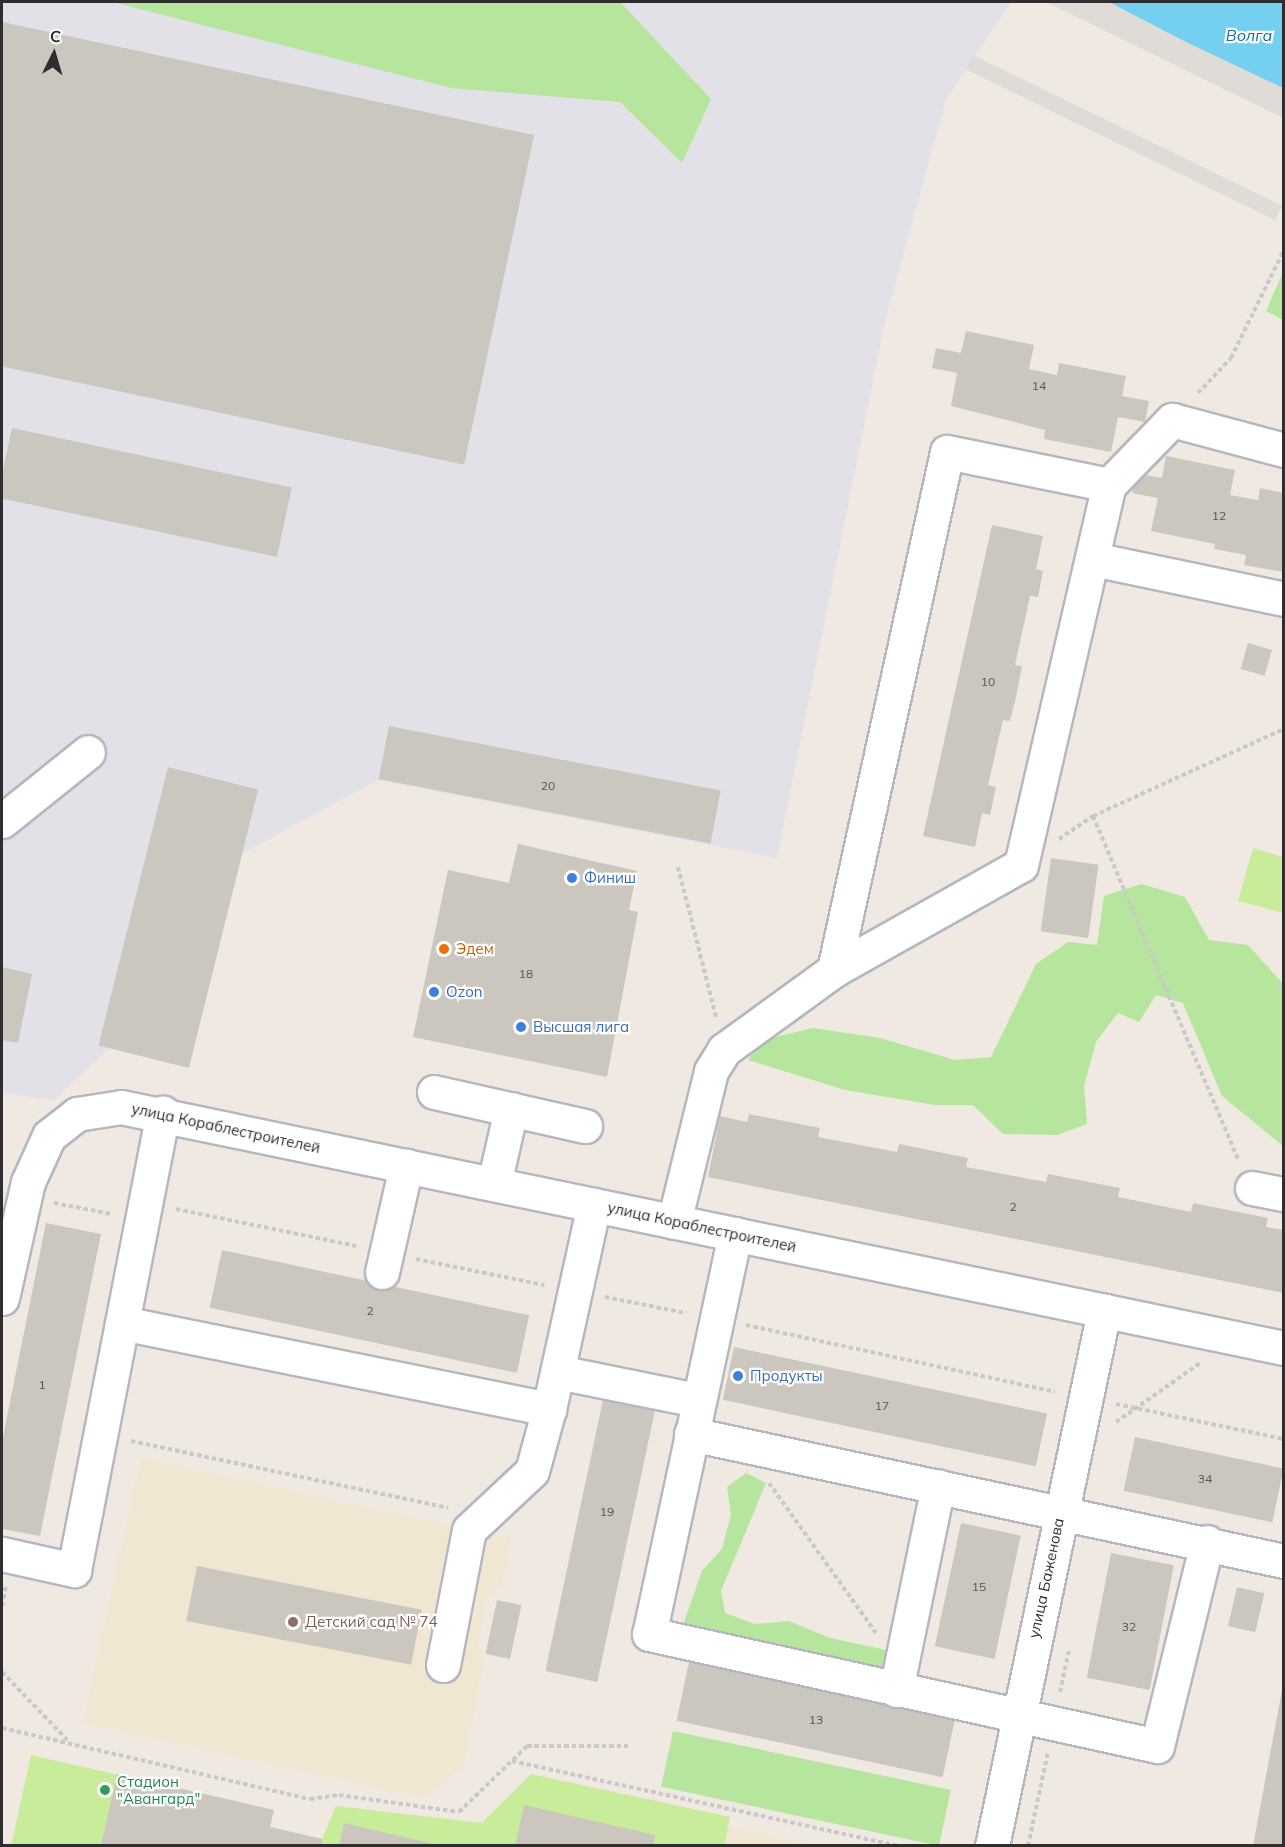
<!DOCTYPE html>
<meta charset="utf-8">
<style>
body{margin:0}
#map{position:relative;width:1285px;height:1847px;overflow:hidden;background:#efe9e1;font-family:Mulish,sans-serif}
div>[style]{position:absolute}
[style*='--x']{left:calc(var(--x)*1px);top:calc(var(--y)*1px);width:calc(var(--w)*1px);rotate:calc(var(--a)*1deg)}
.industrial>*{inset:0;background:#e3e1e8}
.education>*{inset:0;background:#f0e6d1}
.green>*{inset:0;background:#b6e59e;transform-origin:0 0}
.pitch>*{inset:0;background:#c9ec9a}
.plaza>*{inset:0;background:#dfdcd8;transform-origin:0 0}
.water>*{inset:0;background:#75cff0}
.building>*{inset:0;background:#cbc7bf;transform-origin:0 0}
.path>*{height:4px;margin-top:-2px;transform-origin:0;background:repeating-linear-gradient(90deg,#c9c9c9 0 4.5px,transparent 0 7.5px)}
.roads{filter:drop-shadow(2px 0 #b4b7c1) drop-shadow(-2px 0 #b4b7c1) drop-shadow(0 2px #b4b7c1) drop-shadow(0 -2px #b4b7c1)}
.minor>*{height:33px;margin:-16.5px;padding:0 16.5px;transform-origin:16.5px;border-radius:16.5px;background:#fff}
.dots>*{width:16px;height:16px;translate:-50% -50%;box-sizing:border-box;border:3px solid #fff;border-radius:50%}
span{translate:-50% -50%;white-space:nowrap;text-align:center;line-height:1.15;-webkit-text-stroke:4.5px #fff;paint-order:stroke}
.number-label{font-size:12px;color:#555452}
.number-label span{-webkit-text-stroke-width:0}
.shop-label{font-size:15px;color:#366cbe}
.left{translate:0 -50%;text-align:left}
.food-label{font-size:15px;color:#c56008}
.street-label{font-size:15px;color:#2e2e2e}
.education-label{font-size:15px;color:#785e54}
.leisure-label{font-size:15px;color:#27864d}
.water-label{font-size:16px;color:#0d6fa3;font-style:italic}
.frame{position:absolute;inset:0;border:3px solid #2e2e2e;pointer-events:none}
.north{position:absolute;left:24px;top:24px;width:60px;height:60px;-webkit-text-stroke:4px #fff;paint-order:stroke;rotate:5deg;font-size:16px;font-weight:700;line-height:24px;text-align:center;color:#2e2e2e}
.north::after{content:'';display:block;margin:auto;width:21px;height:27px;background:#2e2e2e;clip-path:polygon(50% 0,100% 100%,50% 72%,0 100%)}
</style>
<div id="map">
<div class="industrial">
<i style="clip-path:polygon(2px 2px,1011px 2px,946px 100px,885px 321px,777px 858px,378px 780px,243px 853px,110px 1048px,54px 1100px,2px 1093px)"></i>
</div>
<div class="education">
<i style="clip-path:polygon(141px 1458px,511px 1539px,502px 1584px,486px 1601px,478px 1643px,484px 1660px,463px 1767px,424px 1798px,83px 1723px)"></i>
<i style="clip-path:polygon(728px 1827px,813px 1845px,724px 1846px)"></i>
</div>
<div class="green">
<i style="clip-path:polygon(112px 2px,621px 3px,711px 99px,682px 163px,620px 102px,451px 88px)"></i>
<i style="clip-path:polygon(1283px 272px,1284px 320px,1283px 320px,1266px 311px)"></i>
<i style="clip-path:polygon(1141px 884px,1185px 897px,1209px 940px,1248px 945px,1283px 984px,1283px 1146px,1222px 1096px,1183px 1003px,1156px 995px,1139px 1022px,1118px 1013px,1096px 1042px,1084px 1086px,1087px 1124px,1057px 1135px,1003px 1134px,973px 1105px,935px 1105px,845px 1090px,748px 1060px,763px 1040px,813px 1028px,880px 1038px,955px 1060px,991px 1057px,1036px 964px,1068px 942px,1097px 945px,1104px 896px)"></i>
<i style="clip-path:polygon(746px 1473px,766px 1483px,721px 1591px,725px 1613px,755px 1624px,789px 1621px,830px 1638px,886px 1650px,885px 1675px,688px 1637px,684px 1622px,702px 1571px,722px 1549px,731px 1515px,727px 1487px)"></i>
<i style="left:673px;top:1731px;width:284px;height:57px;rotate:12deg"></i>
</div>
<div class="pitch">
<i style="clip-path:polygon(1253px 848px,1283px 857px,1283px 913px,1238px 901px)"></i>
<i style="clip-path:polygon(31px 1755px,274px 1810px,270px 1827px,322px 1839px,336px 1806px,482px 1823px,531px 1774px,730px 1817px,724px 1846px,11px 1846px)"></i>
</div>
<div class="plaza">
<i style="clip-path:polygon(1046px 2px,1109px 2px,1283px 88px,1283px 118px)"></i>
<i style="left:973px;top:55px;width:344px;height:16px;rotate:26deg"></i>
</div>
<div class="water">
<i style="clip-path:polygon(1109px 2px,1283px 2px,1283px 88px,1184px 41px)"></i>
</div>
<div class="building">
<i style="left:2px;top:22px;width:544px;height:337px;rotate:12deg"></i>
<i style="clip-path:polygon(966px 331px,1034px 345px,1029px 369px,1057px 375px,1059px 363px,1126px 376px,1122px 396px,1149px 401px,1145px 422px,1118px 417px,1111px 452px,1044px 439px,1045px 430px,951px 406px,957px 373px,932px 368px,936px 348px,961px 353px)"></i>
<i style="left:12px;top:428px;width:286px;height:71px;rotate:12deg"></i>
<i style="clip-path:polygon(1166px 456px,1235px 470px,1230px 495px,1258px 500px,1260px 488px,1284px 493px,1284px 572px,1244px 565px,1246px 555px,1214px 549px,1215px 544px,1151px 531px,1158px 498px,1132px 493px,1136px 473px,1162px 478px)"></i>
<i style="clip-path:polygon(992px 525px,1043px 536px,1036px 569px,1043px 571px,1038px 597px,1030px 596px,1015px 665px,1022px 666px,1016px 697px,1010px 721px,1003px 720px,988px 785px,996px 787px,990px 815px,982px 813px,975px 847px,923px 836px)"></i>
<i style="left:1248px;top:643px;width:25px;height:27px;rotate:16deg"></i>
<i style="left:389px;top:726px;width:338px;height:54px;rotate:11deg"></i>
<i style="left:168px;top:767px;width:93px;height:287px;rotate:14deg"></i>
<i style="clip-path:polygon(518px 844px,637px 871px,629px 910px,638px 912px,607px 1077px,413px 1037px,448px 870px,509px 883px)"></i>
<i style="left:1051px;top:858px;width:48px;height:74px;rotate:8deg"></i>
<i style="clip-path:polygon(2px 967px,32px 974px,18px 1043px,2px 1040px)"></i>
<i style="clip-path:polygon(749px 1114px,820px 1128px,818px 1137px,897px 1152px,899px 1144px,968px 1158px,966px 1167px,1046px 1182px,1048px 1174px,1120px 1188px,1118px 1197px,1191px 1212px,1193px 1203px,1268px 1218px,1266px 1227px,1284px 1230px,1284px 1293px,708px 1177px,720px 1116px,747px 1122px)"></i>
<i style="clip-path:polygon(46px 1223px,101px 1234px,40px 1536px,2px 1529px,2px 1442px)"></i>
<i style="left:222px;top:1250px;width:314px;height:59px;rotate:12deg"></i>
<i style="left:734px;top:1347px;width:320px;height:54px;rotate:12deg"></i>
<i style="left:603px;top:1400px;width:53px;height:277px;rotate:12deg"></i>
<i style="left:1135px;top:1437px;width:152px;height:55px;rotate:12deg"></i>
<i style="left:961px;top:1523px;width:61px;height:126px;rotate:12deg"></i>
<i style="left:1111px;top:1553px;width:64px;height:127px;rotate:11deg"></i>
<i style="left:197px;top:1566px;width:229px;height:56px;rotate:11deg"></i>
<i style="left:1237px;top:1587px;width:28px;height:40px;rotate:13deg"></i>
<i style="left:497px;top:1600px;width:25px;height:55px;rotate:12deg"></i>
<i style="left:689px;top:1662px;width:272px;height:60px;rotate:12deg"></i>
<i style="clip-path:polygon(1282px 1690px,1284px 1846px,1253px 1846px)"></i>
<i style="clip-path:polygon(117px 1774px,274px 1810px,270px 1827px,322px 1839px,321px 1846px,101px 1846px)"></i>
<i style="clip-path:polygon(524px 1805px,655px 1835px,653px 1846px,515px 1846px)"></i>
<i style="clip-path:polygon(344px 1823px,438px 1845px,438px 1846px,339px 1846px)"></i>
</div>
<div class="path">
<i style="--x:1198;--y:393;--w:48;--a:-46.7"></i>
<i style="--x:1231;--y:358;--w:120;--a:-63.9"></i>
<i style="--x:1093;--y:816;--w:373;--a:67.1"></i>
<i style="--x:1059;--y:839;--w:41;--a:-34.1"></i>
<i style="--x:1093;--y:816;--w:210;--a:-24.5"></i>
<i style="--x:678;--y:867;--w:155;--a:75.8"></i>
<i style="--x:54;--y:1203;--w:59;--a:10.7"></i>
<i style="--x:176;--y:1209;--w:184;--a:11.6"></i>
<i style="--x:416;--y:1259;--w:131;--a:11.5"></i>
<i style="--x:605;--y:1297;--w:83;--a:11.2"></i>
<i style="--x:746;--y:1325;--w:316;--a:12.2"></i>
<i style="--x:1116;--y:1404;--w:172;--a:11.8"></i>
<i style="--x:1116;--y:1422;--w:103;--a:-35.1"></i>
<i style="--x:131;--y:1441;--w:324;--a:11.9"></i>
<i style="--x:769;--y:1483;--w:184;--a:54.5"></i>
<i style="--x:2;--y:1606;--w:20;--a:-79"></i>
<i style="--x:2;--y:1672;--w:98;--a:46.2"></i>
<i style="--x:1060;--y:1692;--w:43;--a:-77.9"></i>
<i style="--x:2;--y:1728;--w:316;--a:13"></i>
<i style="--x:310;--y:1799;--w:29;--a:-8"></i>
<i style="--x:339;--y:1795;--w:121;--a:8.1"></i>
<i style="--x:459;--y:1812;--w:95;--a:-44.1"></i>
<i style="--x:527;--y:1746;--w:101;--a:0"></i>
<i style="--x:512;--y:1761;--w:396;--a:12.4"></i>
<i style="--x:1028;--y:1846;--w:96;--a:-78"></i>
</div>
<div class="roads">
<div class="minor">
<i style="--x:1093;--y:559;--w:195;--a:11.8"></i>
<i style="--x:2;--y:821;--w:110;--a:-38.7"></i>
<i style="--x:834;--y:970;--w:530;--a:-77.69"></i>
<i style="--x:947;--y:452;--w:165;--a:11.5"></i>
<i style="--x:434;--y:1092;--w:155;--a:12.7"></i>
<i style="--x:494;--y:1184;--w:77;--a:-77.2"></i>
<i style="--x:1252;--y:1188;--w:33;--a:11"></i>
<i style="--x:674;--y:1222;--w:155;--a:-76.2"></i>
<i style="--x:711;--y:1071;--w:25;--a:-58"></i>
<i style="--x:724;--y:1050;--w:136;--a:-36"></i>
<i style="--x:834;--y:970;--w:214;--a:-29.3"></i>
<i style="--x:1021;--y:865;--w:390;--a:-77"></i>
<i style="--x:1109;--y:485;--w:91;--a:-45.9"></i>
<i style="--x:1172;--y:420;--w:116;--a:15"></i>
<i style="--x:735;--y:1234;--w:409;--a:102.1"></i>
<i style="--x:649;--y:1634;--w:520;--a:12.43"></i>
<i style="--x:1157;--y:1746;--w:210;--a:-76.2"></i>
<i style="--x:382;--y:1272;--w:109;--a:-77.2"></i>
<i style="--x:2;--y:1298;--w:119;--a:-77.4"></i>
<i style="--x:28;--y:1182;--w:51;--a:-65.5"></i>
<i style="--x:49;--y:1136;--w:36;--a:-38"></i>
<i style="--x:77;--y:1114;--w:45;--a:-9"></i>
<i style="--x:121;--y:1107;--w:1188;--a:11.71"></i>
<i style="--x:122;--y:1323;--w:436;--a:11.4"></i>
<i style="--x:549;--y:1409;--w:209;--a:-77.6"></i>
<i style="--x:558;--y:1372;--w:142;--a:11.4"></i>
<i style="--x:691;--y:1434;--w:606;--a:12.09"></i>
<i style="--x:2;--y:1554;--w:74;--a:12.5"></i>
<i style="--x:74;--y:1570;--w:466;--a:-79"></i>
<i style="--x:443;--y:1665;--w:137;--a:-79.1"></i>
<i style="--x:469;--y:1530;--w:86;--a:-43.1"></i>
<i style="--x:532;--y:1471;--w:64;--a:-74.7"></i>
<i style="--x:896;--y:1690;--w:208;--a:-78.4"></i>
<i style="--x:992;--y:1846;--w:547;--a:-78.18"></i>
</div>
</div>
<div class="dots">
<i style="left:572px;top:878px;background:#3f7fe0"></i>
<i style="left:444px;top:949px;background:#e8710a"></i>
<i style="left:434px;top:992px;background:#3f7fe0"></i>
<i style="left:521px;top:1027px;background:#3f7fe0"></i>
<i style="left:738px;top:1376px;background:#3f7fe0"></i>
<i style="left:293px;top:1622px;background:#8d6e63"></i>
<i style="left:105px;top:1790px;background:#2e9e5b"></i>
</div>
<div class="number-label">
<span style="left:1039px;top:386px">14</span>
<span style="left:1219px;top:516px">12</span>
<span style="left:988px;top:682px">10</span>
<span style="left:548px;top:786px">20</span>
<span style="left:526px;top:974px">18</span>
<span style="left:1013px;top:1207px">2</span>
<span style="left:370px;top:1311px">2</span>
<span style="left:42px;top:1385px">1</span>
<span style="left:882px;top:1406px">17</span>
<span style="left:1205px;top:1479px">34</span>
<span style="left:607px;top:1512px">19</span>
<span style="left:979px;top:1587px">15</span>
<span style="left:1129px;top:1627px">32</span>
<span style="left:816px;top:1720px">13</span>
</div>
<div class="shop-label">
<span class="left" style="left:584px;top:878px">Финиш</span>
<span class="left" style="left:446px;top:992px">Ozon</span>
<span class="left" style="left:533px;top:1027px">Высшая лига</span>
<span class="left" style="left:750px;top:1376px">Продукты</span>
</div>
<div class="food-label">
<span class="left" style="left:456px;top:949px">Эдем</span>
</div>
<div class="street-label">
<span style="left:226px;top:1128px;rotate:12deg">улица Кораблестроителей</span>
<span style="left:702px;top:1227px;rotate:12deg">улица Кораблестроителей</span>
<span style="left:1046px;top:1578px;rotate:-78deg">улица Баженова</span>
</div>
<div class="education-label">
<span class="left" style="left:305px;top:1622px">Детский сад № 74</span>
</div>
<div class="leisure-label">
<span class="left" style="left:117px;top:1790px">Стадион<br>"Авангард"</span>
</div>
<div class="water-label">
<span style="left:1249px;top:35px">Волга</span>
</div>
<div class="frame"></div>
<div class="north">С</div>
</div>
